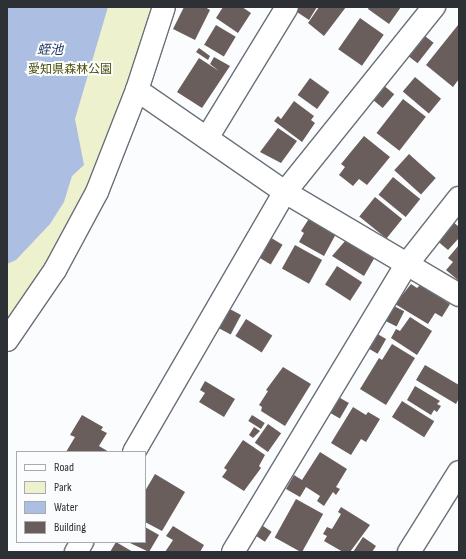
<!DOCTYPE html>
<meta charset="utf-8">
<style>
body{margin:0}
#map{position:relative;width:466px;height:559px;overflow:hidden;background:#fafcfd;font-family:"Sofia Sans Condensed","Noto Sans JP",sans-serif}
div>[style]{position:absolute}
[style*='--x']{left:calc(var(--x)*1px);top:calc(var(--y)*1px);width:calc(var(--w)*1px);rotate:calc(var(--a)*1deg)}
.green>*{inset:0;background:#eef1cd}
.water>*{inset:0;background:#acbee2}
.building>*{inset:0;background:#6a5e5d;transform-origin:0 0}
.roads{filter:drop-shadow(1px 0 #6a7079) drop-shadow(-1px 0 #6a7079) drop-shadow(0 1px #6a7079) drop-shadow(0 -1px #6a7079)}
.street>*{height:22px;margin:-11px;padding:0 11px;transform-origin:11px;border-radius:11px;background:#fff}
.secondary>*{height:22px;margin:-11px;padding:0 11px;transform-origin:11px;border-radius:11px;background:#fff}
span{translate:-50% -50%;white-space:nowrap;text-align:center;line-height:1.15;-webkit-text-stroke:4px #fafcfd;paint-order:stroke}
.park-label{font-size:12px;color:#4d4f0a}
.water-label{font-size:13px;color:#203462;font-style:italic}
.frame{position:absolute;inset:0;border:8px solid #2d3034;pointer-events:none}
.legend{position:absolute;left:16px;top:451px;width:130px;height:92px;box-sizing:border-box;background:#fafcfd;border:1px solid #a8aaad;margin:0;padding:5px 7px;list-style:none;font-size:12px;color:#2d3034}
.legend li{display:flex;align-items:center;gap:8px;height:20px}
.legend b{width:20px;border:1px solid #a8aaad}
</style>
<div id="map">
<div class="green">
<i style="clip-path:polygon(7px 7px,158px 7px,92px 187px,7px 330px)"></i>
</div>
<div class="water">
<i style="clip-path:polygon(7px 7px,108px 7px,75px 119px,84px 165px,72px 176px,64px 202px,50px 224px,16px 260px,7px 264px)"></i>
</div>
<div class="building">
<i style="clip-path:polygon(184px 7px,205px 7px,210px 10px,195px 40px,173px 29px)"></i>
<i style="clip-path:polygon(223px 7px,242px 7px,251px 13px,238px 33px,216px 18px)"></i>
<i style="clip-path:polygon(296px 7px,317px 7px,309px 20px,294px 10px)"></i>
<i style="clip-path:polygon(319px 7px,346px 7px,324px 36px,308px 23px)"></i>
<i style="clip-path:polygon(369px 7px,401px 7px,389px 24px,368px 9px)"></i>
<i style="left:360px;top:18px;width:29px;height:38px;rotate:35deg"></i>
<i style="left:216px;top:25px;width:23px;height:23px;rotate:31deg"></i>
<i style="clip-path:polygon(458px 25px,459px 79px,453px 87px,426px 65px)"></i>
<i style="left:421px;top:33px;width:16px;height:26px;rotate:38deg"></i>
<i style="clip-path:polygon(199px 48px,210px 56px,208px 60px,196px 52px)"></i>
<i style="clip-path:polygon(214px 57px,230px 66px,202px 108px,177px 92px,199px 58px,219px 71px,210px 64px)"></i>
<i style="left:415px;top:77px;width:34px;height:19px;rotate:40deg"></i>
<i style="left:310px;top:78px;width:24px;height:21px;rotate:36deg"></i>
<i style="left:382px;top:84px;width:16px;height:18px;rotate:40deg"></i>
<i style="left:403px;top:99px;width:29px;height:43px;rotate:38deg"></i>
<i style="clip-path:polygon(294px 101px,314px 116px,311px 120px,315px 123px,302px 142px,274px 121px,278px 116px,281px 119px)"></i>
<i style="clip-path:polygon(278px 128px,297px 141px,281px 163px,260px 152px)"></i>
<i style="clip-path:polygon(364px 136px,390px 157px,367px 185px,359px 179px,353px 186px,339px 175px,345px 167px,341px 164px)"></i>
<i style="left:409px;top:154px;width:36px;height:22px;rotate:42deg"></i>
<i style="left:393px;top:177px;width:35px;height:23px;rotate:39deg"></i>
<i style="left:375px;top:197px;width:35px;height:25px;rotate:39deg"></i>
<i style="clip-path:polygon(310px 217px,337px 232px,324px 256px,299px 242px,304px 233px,301px 231px)"></i>
<i style="clip-path:polygon(451px 220px,459px 227px,459px 238px,448px 250px,435px 239px)"></i>
<i style="left:268px;top:236px;width:17px;height:23px;rotate:31deg"></i>
<i style="clip-path:polygon(346px 240px,375px 257px,364px 276px,332px 256px)"></i>
<i style="left:295px;top:245px;width:31px;height:27px;rotate:29deg"></i>
<i style="clip-path:polygon(459px 245px,459px 281px,446px 270px,453px 262px,448px 258px)"></i>
<i style="left:337px;top:266px;width:30px;height:22px;rotate:33deg"></i>
<i style="clip-path:polygon(411px 284px,417px 288px,420px 285px,450px 304px,442px 317px,435px 313px,428px 324px,395px 304px)"></i>
<i style="left:390px;top:304px;width:16px;height:17px;rotate:27deg"></i>
<i style="left:226px;top:307px;width:17px;height:22px;rotate:28deg"></i>
<i style="clip-path:polygon(410px 317px,432px 331px,417px 355px,391px 338px,396px 329px,400px 331px)"></i>
<i style="left:246px;top:319px;width:31px;height:20px;rotate:32deg"></i>
<i style="left:374px;top:332px;width:14px;height:17px;rotate:30deg"></i>
<i style="clip-path:polygon(392px 344px,415px 358px,386px 405px,360px 389px,379px 358px,382px 360px)"></i>
<i style="clip-path:polygon(425px 365px,459px 385px,459px 398px,456px 404px,416px 380px)"></i>
<i style="clip-path:polygon(283px 367px,311px 384px,285px 426px,261px 411px,262px 407px,259px 405px,268px 391px,266px 390px)"></i>
<i style="clip-path:polygon(205px 381px,235px 399px,224px 417px,199px 402px,205px 393px,200px 390px)"></i>
<i style="clip-path:polygon(415px 386px,440px 401px,437px 404px,441px 406px,437px 412px,434px 410px,431px 415px,407px 400px)"></i>
<i style="left:335px;top:395px;width:16px;height:18px;rotate:30deg"></i>
<i style="left:402px;top:401px;width:38px;height:19px;rotate:32deg"></i>
<i style="clip-path:polygon(353px 407px,366px 415px,368px 412px,380px 419px,366px 442px,361px 439px,351px 455px,331px 443px)"></i>
<i style="clip-path:polygon(82px 415px,103px 427px,101px 430px,107px 433px,99px 446px,109px 452px,66px 452px,75px 437px,70px 435px)"></i>
<i style="left:252px;top:415px;width:15px;height:7px;rotate:32deg"></i>
<i style="left:268px;top:424px;width:16px;height:23px;rotate:35deg"></i>
<i style="clip-path:polygon(254px 427px,260px 431px,253px 438px,249px 435px)"></i>
<i style="clip-path:polygon(243px 440px,265px 455px,259px 466px,261px 468px,244px 491px,222px 477px,227px 470px,224px 468px)"></i>
<i style="clip-path:polygon(320px 452px,347px 469px,336px 487px,340px 489px,336px 495px,333px 492px,324px 506px,317px 501px,320px 496px,306px 487px,300px 497px,286px 489px,294px 475px,302px 480px)"></i>
<i style="clip-path:polygon(155px 474px,185px 492px,162px 531px,145px 522px,145px 491px)"></i>
<i style="left:296px;top:499px;width:31px;height:44px;rotate:29deg"></i>
<i style="clip-path:polygon(341px 507px,370px 525px,350px 552px,343px 552px,324px 541px,327px 536px,323px 534px,327px 527px,332px 529px,341px 514px,338px 512px)"></i>
<i style="left:260px;top:524px;width:14px;height:12px;rotate:34deg"></i>
<i style="clip-path:polygon(173px 526px,204px 545px,200px 552px,165px 552px,173px 540px,166px 536px)"></i>
<i style="clip-path:polygon(145px 527px,159px 535px,149px 552px,128px 542px,145px 542px)"></i>
<i style="clip-path:polygon(363px 537px,376px 546px,372px 552px,353px 552px)"></i>
<i style="clip-path:polygon(116px 542px,133px 552px,110px 552px)"></i>
</div>
<div class="roads">
<div class="street">
<i style="--x:137;--y:90;--w:180;--a:34.6"></i>
<i style="--x:285;--y:192;--w:202;--a:30.6"></i>
<i style="--x:207;--y:138;--w:153;--a:-58.6"></i>
<i style="--x:7;--y:340;--w:85;--a:-55.6"></i>
<i style="--x:55;--y:270;--w:89;--a:-61.7"></i>
<i style="--x:97;--y:192;--w:110;--a:-68.6"></i>
<i style="--x:137;--y:90;--w:87;--a:-72"></i>
<i style="--x:134;--y:452;--w:301;--a:-59.9"></i>
<i style="--x:285;--y:192;--w:238;--a:-51.2"></i>
<i style="--x:76;--y:552;--w:12;--a:-59"></i>
<i style="--x:233;--y:552;--w:336;--a:-58.9"></i>
<i style="--x:407;--y:264;--w:84;--a:-51.8"></i>
</div>
<div class="secondary">
<i style="--x:409;--y:552;--w:94;--a:-58"></i>
</div>
</div>
<div class="park-label">
<span style="left:70px;top:70px">愛知県森林公園</span>
</div>
<div class="water-label">
<span style="left:50px;top:50px">蛭池</span>
</div>
<div class="frame"></div>
<ul class="legend">
<li><b style="height:5px;background:#fff"></b>Road</li>
<li><b style="height:11px;background:#eef1cd"></b>Park</li>
<li><b style="height:11px;background:#acbee2"></b>Water</li>
<li><b style="height:11px;background:#6a5e5d"></b>Building</li>
</ul>
</div>
